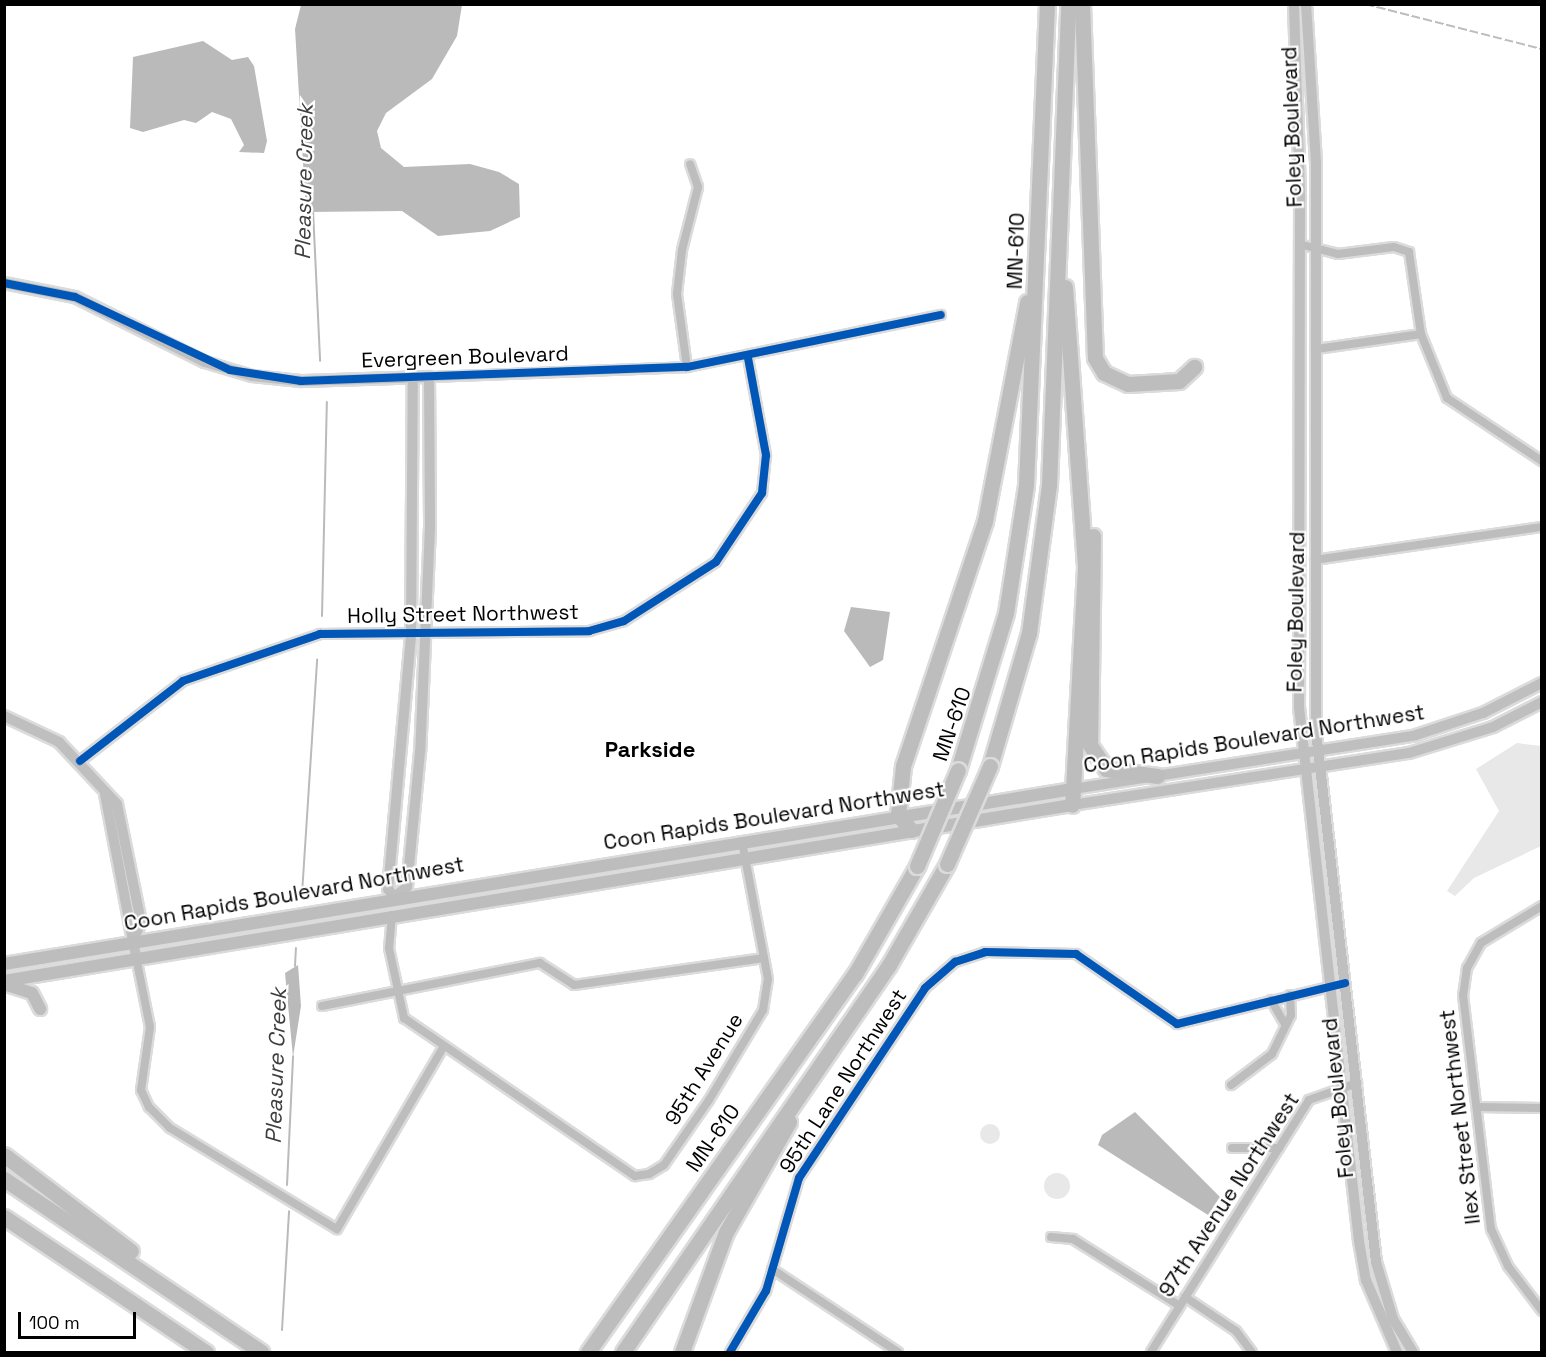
<!DOCTYPE html>
<style>
body{margin:0}
#map{position:relative;width:1546px;height:1357px;overflow:hidden;background:#fff;font-family:"Space Grotesk",sans-serif}
div>[style]{position:absolute}
[style*='--x']{left:calc(var(--x)*1px);top:calc(var(--y)*1px);width:calc(var(--w)*1px);rotate:calc(var(--a)*1deg)}
.green>*{inset:0;background:#e8e8e8}
.round{border-radius:50%}
.water>*{inset:0;background:#bababa}
.stream>*{height:2px;margin:-1px;padding:0 1px;transform-origin:1px;border-radius:1px;background:#bababa}
.roads{filter:drop-shadow(2px 0 #dbdbdb) drop-shadow(-2px 0 #dbdbdb) drop-shadow(0 2px #dbdbdb) drop-shadow(0 -2px #dbdbdb)}
.street>*{height:8px;margin:-4px;padding:0 4px;transform-origin:4px;border-radius:4px;background:#bdbdbd}
.secondary>*{height:10px;margin:-5px;padding:0 5px;transform-origin:5px;border-radius:5px;background:#bfbfbf}
.primary>*{height:12px;margin:-6px;padding:0 6px;transform-origin:6px;border-radius:6px;background:#bdbdbd}
.highway>*{height:15px;margin:-7.5px;padding:0 7.5px;transform-origin:7.5px;border-radius:7.5px;background:#bdbdbd}
.rail>*{height:2px;margin-top:-1px;transform-origin:0;background:repeating-linear-gradient(90deg,#bdbdbd 0 9px,transparent 0 12px)}
.bridges{filter:drop-shadow(2px 0 #dbdbdb) drop-shadow(-2px 0 #dbdbdb) drop-shadow(0 2px #dbdbdb) drop-shadow(0 -2px #dbdbdb)}
.highway-bridge>*{height:15px;margin:-7.5px;padding:0 7.5px;transform-origin:7.5px;border-radius:7.5px;background:#bdbdbd}
.cycleway>*{height:8px;margin:-4px;padding:0 4px;transform-origin:4px;border-radius:4px;background:#0057b8}
span{translate:-50% -50%;white-space:nowrap;text-align:center;line-height:1.15;-webkit-text-stroke:4.5px #fff;paint-order:stroke}
.street-label{font-size:21px;color:#000}
.water-label{font-size:22px;color:#3e3e3e;font-style:italic}
.neighbourhood-label{font-size:22px;color:#000;font-weight:700}
.frame{position:absolute;inset:0;border:6px solid #000;pointer-events:none}
.scale{position:absolute;left:18px;top:1312px;width:118px;height:27px;box-sizing:border-box;border:3px solid #000;border-top:0;padding-left:8px;font-size:18px;line-height:21px;white-space:nowrap;color:#000;-webkit-text-stroke:4px #fff;paint-order:stroke}
</style>
<div id="map">
<div class="green">
<i style="clip-path:polygon(1517px 743px,1541px 746px,1541px 846px,1474px 878px,1455px 896px,1447px 891px,1499px 811px,1476px 769px)"></i>
<i class="round" style="left:980px;top:1124px;width:20px;height:20px"></i>
<i class="round" style="left:1044px;top:1173px;width:26px;height:26px"></i>
</div>
<div class="water">
<i style="clip-path:polygon(301px 5px,462px 5px,457px 36px,432px 79px,386px 113px,377px 131px,381px 148px,404px 167px,470px 164px,499px 172px,519px 184px,520px 217px,490px 231px,438px 236px,402px 211px,306px 212px,295px 29px)"></i>
<i style="clip-path:polygon(203px 41px,232px 60px,248px 57px,254px 66px,267px 141px,264px 153px,239px 152px,244px 145px,231px 119px,212px 112px,196px 123px,184px 120px,143px 132px,130px 128px,133px 57px)"></i>
<i style="clip-path:polygon(851px 607px,890px 612px,883px 660px,870px 667px,844px 631px)"></i>
<i style="clip-path:polygon(298px 965px,301px 1006px,293px 1057px,285px 973px)"></i>
<i style="clip-path:polygon(1135px 1112px,1220px 1197px,1208px 1215px,1098px 1145px,1102px 1135px)"></i>
</div>
<div class="stream">
<i style="--x:313;--y:210;--w:151;--a:87.3"></i>
<i style="--x:322;--y:616;--w:214;--a:-88.7"></i>
<i style="--x:302;--y:894;--w:235;--a:-86.3"></i>
<i style="--x:295;--y:966;--w:18;--a:-87"></i>
<i style="--x:287;--y:1185;--w:129;--a:-87.3"></i>
<i style="--x:282;--y:1330;--w:119;--a:-86.6"></i>
</div>
<div class="roads">
<div class="street">
<i style="--x:1299;--y:244;--w:40;--a:14.4"></i>
<i style="--x:1338;--y:254;--w:56;--a:-7.1"></i>
<i style="--x:1394;--y:247;--w:16;--a:18"></i>
<i style="--x:1409;--y:252;--w:83;--a:81.7"></i>
<i style="--x:1421;--y:334;--w:69;--a:67.9"></i>
<i style="--x:1447;--y:398;--w:114;--a:33.6"></i>
<i style="--x:1317;--y:349;--w:105;--a:-8.2"></i>
<i style="--x:687;--y:367;--w:74;--a:-97.8"></i>
<i style="--x:677;--y:294;--w:44;--a:-83.5"></i>
<i style="--x:682;--y:250;--w:65;--a:-75.7"></i>
<i style="--x:698;--y:187;--w:24;--a:-109"></i>
<i style="--x:429;--y:377;--w:258;--a:-2.2"></i>
<i style="--x:687;--y:367;--w:259;--a:-11.6"></i>
<i style="--x:1315;--y:560;--w:229;--a:-8.3"></i>
<i style="--x:80;--y:761;--w:130;--a:-37.8"></i>
<i style="--x:183;--y:681;--w:145;--a:-18.9"></i>
<i style="--x:320;--y:634;--w:269;--a:-0.6"></i>
<i style="--x:589;--y:631;--w:36;--a:-16"></i>
<i style="--x:624;--y:621;--w:109;--a:-32.7"></i>
<i style="--x:716;--y:562;--w:83;--a:-56.3"></i>
<i style="--x:762;--y:493;--w:38;--a:-84"></i>
<i style="--x:766;--y:455;--w:99;--a:-100.5"></i>
<i style="--x:1542;--y:906;--w:71;--a:148.8"></i>
<i style="--x:1481;--y:943;--w:29;--a:119"></i>
<i style="--x:1467;--y:968;--w:27;--a:98"></i>
<i style="--x:1463;--y:995;--w:236;--a:83.2"></i>
<i style="--x:1491;--y:1229;--w:41;--a:65.3"></i>
<i style="--x:1508;--y:1266;--w:56;--a:52.9"></i>
<i style="--x:392;--y:915;--w:33;--a:95"></i>
<i style="--x:389;--y:948;--w:72;--a:77.9"></i>
<i style="--x:404;--y:1018;--w:280;--a:34.4"></i>
<i style="--x:635;--y:1176;--w:14;--a:-8"></i>
<i style="--x:649;--y:1174;--w:17;--a:-31"></i>
<i style="--x:664;--y:1165;--w:79;--a:-55.3"></i>
<i style="--x:709;--y:1100;--w:105;--a:-59"></i>
<i style="--x:763;--y:1010;--w:31;--a:-81"></i>
<i style="--x:768;--y:979;--w:140;--a:-100.7"></i>
<i style="--x:136;--y:957;--w:71;--a:78.7"></i>
<i style="--x:150;--y:1027;--w:64;--a:98.1"></i>
<i style="--x:141;--y:1090;--w:19;--a:65"></i>
<i style="--x:149;--y:1107;--w:30;--a:45"></i>
<i style="--x:170;--y:1128;--w:195;--a:31.2"></i>
<i style="--x:337;--y:1229;--w:212;--a:-59.7"></i>
<i style="--x:1271;--y:1000;--w:28;--a:60"></i>
<i style="--x:322;--y:1006;--w:222;--a:-11.2"></i>
<i style="--x:540;--y:963;--w:40;--a:32.9"></i>
<i style="--x:574;--y:985;--w:192;--a:-8.1"></i>
<i style="--x:1231;--y:1085;--w:51;--a:-37.1"></i>
<i style="--x:1272;--y:1054;--w:43;--a:-64"></i>
<i style="--x:1291;--y:1015;--w:20;--a:-93"></i>
<i style="--x:1478;--y:1107;--w:64;--a:0.9"></i>
<i style="--x:1232;--y:1148;--w:47;--a:0"></i>
<i style="--x:1051;--y:1237;--w:22;--a:5"></i>
<i style="--x:1073;--y:1239;--w:126;--a:32.1"></i>
<i style="--x:772;--y:1269;--w:151;--a:33.4"></i>
<i style="--x:1185;--y:1297;--w:61;--a:33.7"></i>
<i style="--x:1236;--y:1331;--w:26;--a:53"></i>
<i style="--x:730;--y:1352;--w:71;--a:-59.5"></i>
<i style="--x:766;--y:1291;--w:118;--a:-73.7"></i>
<i style="--x:799;--y:1178;--w:228;--a:-56.4"></i>
<i style="--x:925;--y:988;--w:40;--a:-41"></i>
<i style="--x:955;--y:962;--w:32;--a:-18"></i>
<i style="--x:985;--y:952;--w:91;--a:1.3"></i>
<i style="--x:1076;--y:954;--w:123;--a:34.7"></i>
<i style="--x:1177;--y:1024;--w:173;--a:-13.7"></i>
<i style="--x:1151;--y:1352;--w:297;--a:-57.9"></i>
<i style="--x:1309;--y:1100;--w:51;--a:-19.5"></i>
</div>
<div class="secondary">
<i style="--x:1294;--y:4;--w:195;--a:88.2"></i>
<i style="--x:1300;--y:199;--w:508;--a:90.11"></i>
<i style="--x:1299;--y:707;--w:537;--a:83.59"></i>
<i style="--x:1359;--y:1241;--w:40;--a:80"></i>
<i style="--x:1366;--y:1280;--w:78;--a:66.7"></i>
<i style="--x:1306;--y:4;--w:160;--a:86.4"></i>
<i style="--x:1316;--y:164;--w:567;--a:90"></i>
<i style="--x:1316;--y:731;--w:534;--a:83.55"></i>
<i style="--x:1376;--y:1262;--w:59;--a:73.4"></i>
<i style="--x:1393;--y:1319;--w:39;--a:59"></i>
<i style="--x:4;--y:283;--w:72;--a:11.2"></i>
<i style="--x:75;--y:297;--w:145;--a:26.6"></i>
<i style="--x:205;--y:362;--w:49;--a:16.6"></i>
<i style="--x:252;--y:376;--w:49;--a:5.8"></i>
<i style="--x:301;--y:381;--w:128;--a:-1.8"></i>
<i style="--x:429;--y:377;--w:150;--a:89.6"></i>
<i style="--x:430;--y:527;--w:225;--a:92.5"></i>
<i style="--x:420;--y:752;--w:136;--a:95.5"></i>
<i style="--x:407;--y:887;--w:16;--a:142"></i>
<i style="--x:4;--y:716;--w:61;--a:25.3"></i>
<i style="--x:59;--y:742;--w:85;--a:46.9"></i>
<i style="--x:117;--y:804;--w:120;--a:78.5"></i>
<i style="--x:141;--y:922;--w:21;--a:113"></i>
<i style="--x:1073;--y:789;--w:347;--a:-8.9"></i>
<i style="--x:1416;--y:735;--w:71;--a:-18.2"></i>
<i style="--x:1483;--y:713;--w:66;--a:-27"></i>
<i style="--x:105;--y:794;--w:166;--a:79.2"></i>
<i style="--x:1072;--y:805;--w:341;--a:-8.8"></i>
<i style="--x:1409;--y:753;--w:88;--a:-17.2"></i>
<i style="--x:1493;--y:727;--w:55;--a:-27"></i>
<i style="--x:394;--y:897;--w:10;--a:-127"></i>
<i style="--x:388;--y:889;--w:256;--a:-84.8"></i>
<i style="--x:411;--y:634;--w:257;--a:-89.6"></i>
</div>
<div class="primary">
<i style="--x:4;--y:964;--w:1083;--a:-9.3"></i>
<i style="--x:4;--y:981;--w:1082;--a:-9.36"></i>
<i style="--x:4;--y:984;--w:29;--a:18"></i>
<i style="--x:32;--y:993;--w:18;--a:63"></i>
</div>
<div class="highway">
<i style="--x:1082;--y:4;--w:354;--a:87.9"></i>
<i style="--x:1095;--y:358;--w:17;--a:59"></i>
<i style="--x:1104;--y:373;--w:26;--a:25"></i>
<i style="--x:1128;--y:384;--w:51;--a:-3.4"></i>
<i style="--x:1179;--y:381;--w:21;--a:-43"></i>
<i style="--x:1065;--y:287;--w:282;--a:85.9"></i>
<i style="--x:1085;--y:568;--w:237;--a:93.1"></i>
<i style="--x:1093;--y:536;--w:209;--a:90.8"></i>
<i style="--x:1090;--y:745;--w:29;--a:56"></i>
<i style="--x:1106;--y:769;--w:52;--a:7.7"></i>
<i style="--x:990;--y:766;--w:139;--a:-73.7"></i>
<i style="--x:1029;--y:633;--w:149;--a:-82.3"></i>
<i style="--x:1049;--y:485;--w:481;--a:-87.7"></i>
<i style="--x:958;--y:770;--w:164;--a:-73"></i>
<i style="--x:1006;--y:613;--w:130;--a:-81.1"></i>
<i style="--x:1026;--y:485;--w:481;--a:-87.5"></i>
<i style="--x:911;--y:830;--w:20;--a:-131"></i>
<i style="--x:898;--y:815;--w:49;--a:-84.2"></i>
<i style="--x:903;--y:766;--w:258;--a:-71.5"></i>
<i style="--x:985;--y:521;--w:223;--a:-79.1"></i>
<i style="--x:4;--y:1155;--w:159;--a:37.1"></i>
<i style="--x:4;--y:1179;--w:310;--a:33.9"></i>
<i style="--x:4;--y:1217;--w:243;--a:33.8"></i>
<i style="--x:588;--y:1352;--w:463;--a:-54.8"></i>
<i style="--x:855;--y:974;--w:125;--a:-60.1"></i>
<i style="--x:623;--y:1352;--w:470;--a:-55.5"></i>
<i style="--x:889;--y:965;--w:116;--a:-60.1"></i>
<i style="--x:682;--y:1352;--w:128;--a:-69.9"></i>
<i style="--x:726;--y:1232;--w:127;--a:-60.2"></i>
</div>
</div>
<div class="rail">
<i style="--x:1365;--y:4;--w:183;--a:14.3"></i>
</div>
<div class="bridges">
<div class="highway-bridge">
<i style="--x:947;--y:864;--w:107;--a:-66.3"></i>
<i style="--x:917;--y:866;--w:104;--a:-66.9"></i>
</div>
</div>
<div class="cycleway">
<i style="--x:4;--y:283;--w:72;--a:11.2"></i>
<i style="--x:75;--y:297;--w:171;--a:25.2"></i>
<i style="--x:230;--y:370;--w:72;--a:8.8"></i>
<i style="--x:301;--y:381;--w:386;--a:-2.1"></i>
<i style="--x:687;--y:367;--w:259;--a:-11.6"></i>
<i style="--x:80;--y:761;--w:130;--a:-37.8"></i>
<i style="--x:183;--y:681;--w:145;--a:-18.9"></i>
<i style="--x:320;--y:634;--w:269;--a:-0.6"></i>
<i style="--x:589;--y:631;--w:36;--a:-16"></i>
<i style="--x:624;--y:621;--w:109;--a:-32.7"></i>
<i style="--x:716;--y:562;--w:83;--a:-56.3"></i>
<i style="--x:762;--y:493;--w:38;--a:-84"></i>
<i style="--x:766;--y:455;--w:99;--a:-100.5"></i>
<i style="--x:730;--y:1352;--w:71;--a:-59.5"></i>
<i style="--x:766;--y:1291;--w:118;--a:-73.7"></i>
<i style="--x:799;--y:1178;--w:228;--a:-56.4"></i>
<i style="--x:925;--y:988;--w:40;--a:-41"></i>
<i style="--x:955;--y:962;--w:32;--a:-18"></i>
<i style="--x:985;--y:952;--w:91;--a:1.3"></i>
<i style="--x:1076;--y:954;--w:123;--a:34.7"></i>
<i style="--x:1177;--y:1024;--w:173;--a:-13.7"></i>
</div>
<div class="street-label">
<span style="left:1292px;top:127px;rotate:-92deg">Foley Boulevard</span>
<span style="left:1016px;top:251px;rotate:-88deg">MN-610</span>
<span style="left:465px;top:357px;rotate:-2deg">Evergreen Boulevard</span>
<span style="left:1296px;top:612px;rotate:-89deg">Foley Boulevard</span>
<span style="left:463px;top:614px;rotate:-1deg">Holly Street Northwest</span>
<span style="left:952px;top:724px;rotate:-71deg">MN-610</span>
<span style="left:1254px;top:739px;rotate:-9deg">Coon Rapids Boulevard Northwest</span>
<span style="left:774px;top:816px;rotate:-9deg">Coon Rapids Boulevard Northwest</span>
<span style="left:294px;top:894px;rotate:-10deg">Coon Rapids Boulevard Northwest</span>
<span style="left:704px;top:1069px;rotate:-58deg">95th Avenue</span>
<span style="left:843px;top:1081px;rotate:-57deg">95th Lane Northwest</span>
<span style="left:1338px;top:1098px;rotate:-96deg">Foley Boulevard</span>
<span style="left:1460px;top:1117px;rotate:-97deg">Ilex Street Northwest</span>
<span style="left:713px;top:1138px;rotate:-55deg">MN-610</span>
<span style="left:1229px;top:1195px;rotate:-57deg">97th Avenue Northwest</span>
</div>
<div class="water-label">
<span style="left:304px;top:182px;rotate:-89deg">Pleasure Creek</span>
<span style="left:276px;top:1066px;rotate:-88deg">Pleasure Creek</span>
</div>
<div class="neighbourhood-label">
<span style="left:650px;top:750px">Parkside</span>
</div>
<div class="frame"></div>
<div class="scale">100 m</div>
</div>
